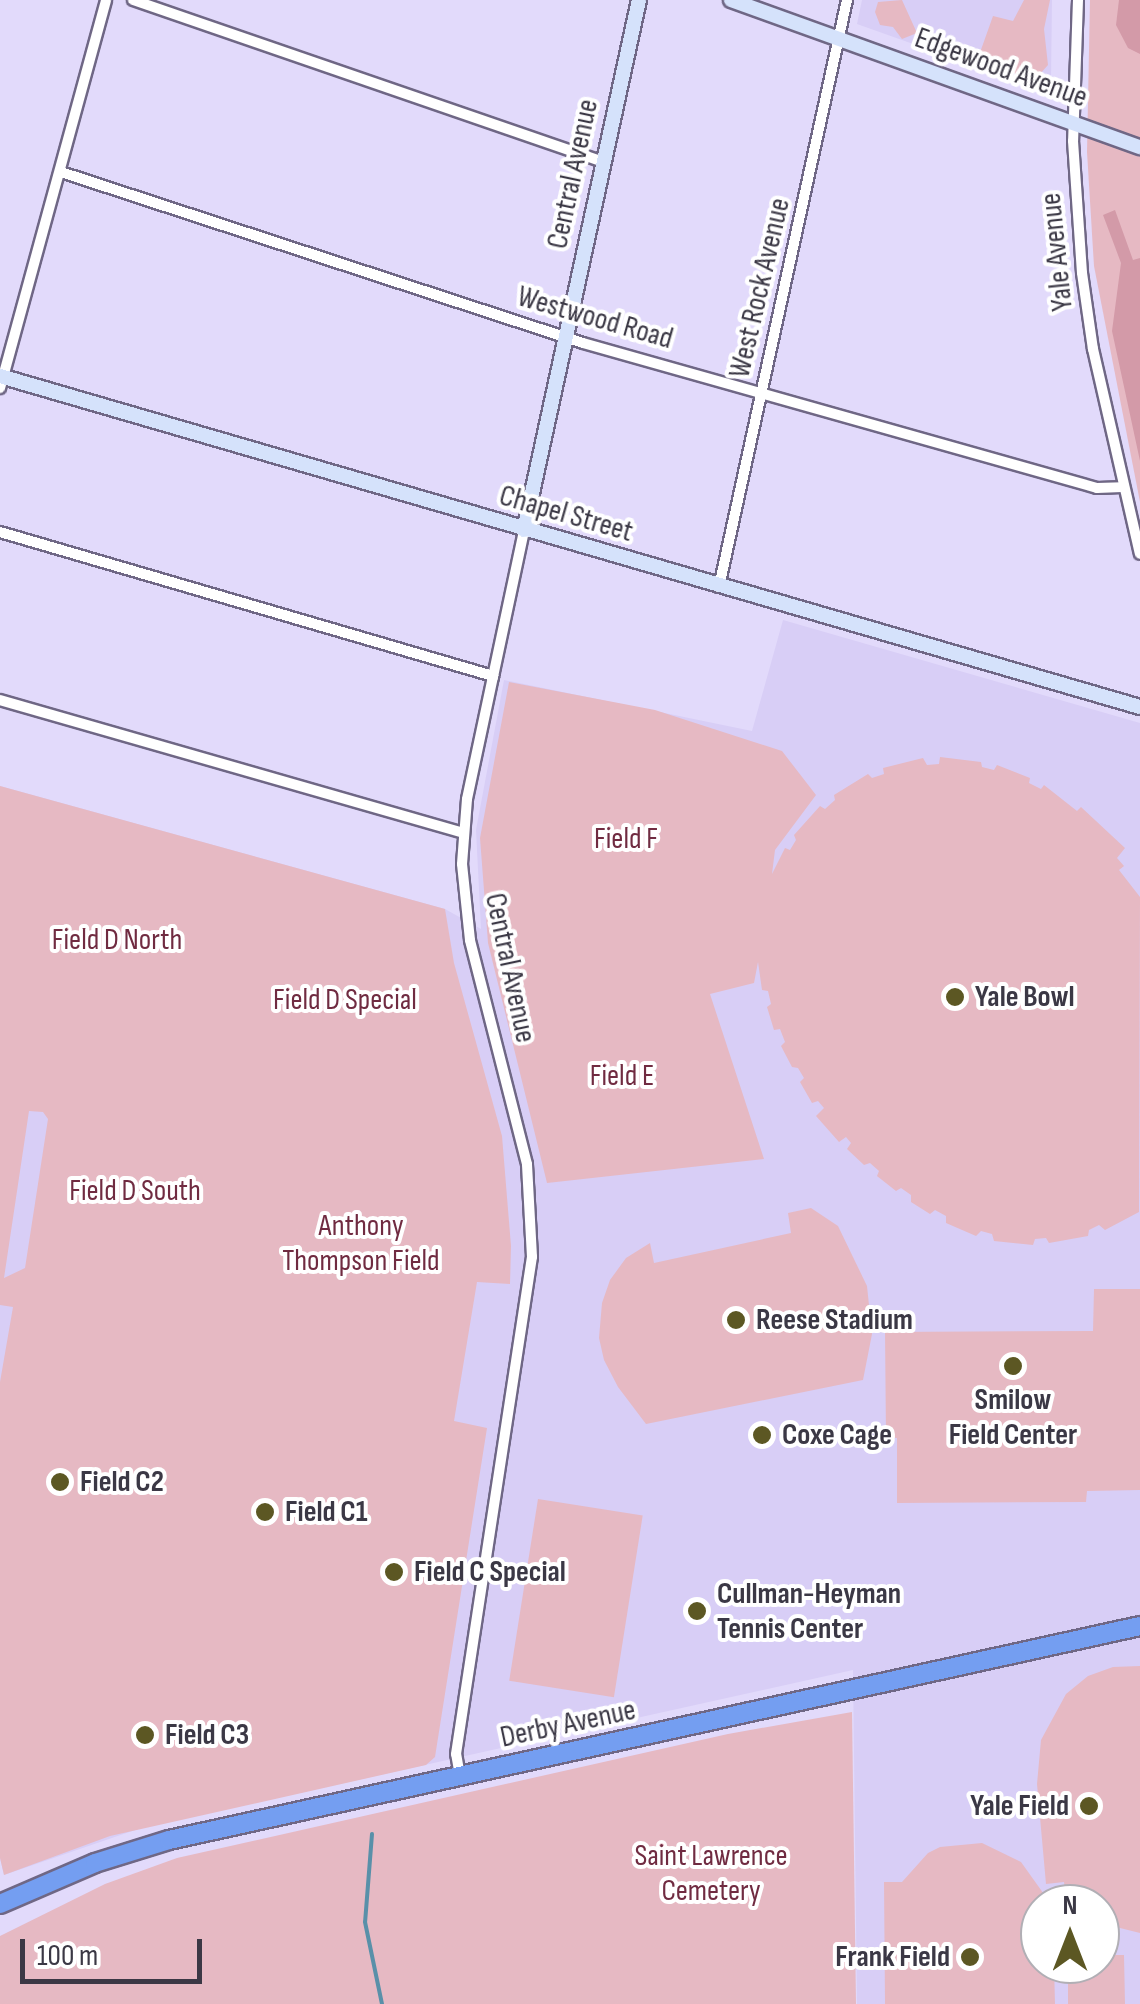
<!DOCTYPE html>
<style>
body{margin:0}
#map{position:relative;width:1140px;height:2004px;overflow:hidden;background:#e2dafb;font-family:"Sofia Sans Condensed",sans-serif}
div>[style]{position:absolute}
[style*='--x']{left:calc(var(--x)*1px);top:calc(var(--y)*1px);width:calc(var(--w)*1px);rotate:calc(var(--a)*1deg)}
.built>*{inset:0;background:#d8cef6}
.green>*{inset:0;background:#e6b9c3;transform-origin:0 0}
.forest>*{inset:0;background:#d39aa8}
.stream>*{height:4px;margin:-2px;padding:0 2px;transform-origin:2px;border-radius:2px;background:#5990a9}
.roads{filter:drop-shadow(2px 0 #6f6785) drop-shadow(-2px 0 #6f6785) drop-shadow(0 2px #6f6785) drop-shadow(0 -2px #6f6785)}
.street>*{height:10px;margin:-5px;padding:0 5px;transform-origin:5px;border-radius:5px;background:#fff}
.secondary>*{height:14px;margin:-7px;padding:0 7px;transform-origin:7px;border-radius:7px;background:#d5e2fb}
.highway>*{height:18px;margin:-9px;padding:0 9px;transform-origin:9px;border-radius:9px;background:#749ef1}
.dots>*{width:28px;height:28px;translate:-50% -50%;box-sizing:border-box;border:5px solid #fff;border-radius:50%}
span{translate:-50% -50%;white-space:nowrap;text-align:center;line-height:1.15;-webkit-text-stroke:8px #fff;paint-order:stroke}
.street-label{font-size:30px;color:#3b3845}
.park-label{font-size:30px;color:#702b41}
.poi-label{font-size:30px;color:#3b3845;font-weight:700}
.left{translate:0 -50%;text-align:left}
.right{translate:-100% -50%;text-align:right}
.north{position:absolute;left:1020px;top:1884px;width:100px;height:100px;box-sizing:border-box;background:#fff;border:2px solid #b1afb5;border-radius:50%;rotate:0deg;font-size:28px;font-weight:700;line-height:40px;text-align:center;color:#3b3845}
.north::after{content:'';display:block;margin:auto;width:35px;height:45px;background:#5c5723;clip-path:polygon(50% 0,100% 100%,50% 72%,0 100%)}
.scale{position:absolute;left:20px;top:1939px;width:182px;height:45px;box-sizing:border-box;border:5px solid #3b3845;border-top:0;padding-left:12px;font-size:30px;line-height:35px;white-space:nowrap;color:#3b3845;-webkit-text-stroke:8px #fff;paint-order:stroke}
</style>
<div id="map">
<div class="built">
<i style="clip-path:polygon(862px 0,1052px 0,1051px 79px,1047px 86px,1031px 86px,857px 24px)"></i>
<i style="clip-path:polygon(evenodd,783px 620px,1140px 723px,1140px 2004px,857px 2004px,853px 1670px,141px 1828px,4px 1875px,0 1858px,0 786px,445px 909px,481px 929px,476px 830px,504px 680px,752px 731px,783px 620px,1040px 1904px,1100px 1904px,1100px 1964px,1040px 1964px,1040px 1904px)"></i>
</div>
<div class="green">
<i style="clip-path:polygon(902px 0,917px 33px,902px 39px,893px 27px,880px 25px,875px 12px,878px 2px)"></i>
<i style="clip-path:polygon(1024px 0,1050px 0,1044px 29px,1048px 65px,1039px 75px,1025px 77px,977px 61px,993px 16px,1013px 21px)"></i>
<i style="clip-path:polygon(1090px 0,1140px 0,1140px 502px,1094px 266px,1087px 152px)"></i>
<i style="clip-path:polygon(509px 682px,655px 710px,782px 751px,816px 795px,775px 850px,772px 874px,785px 848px,790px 850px,796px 840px,794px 835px,820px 806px,825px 809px,835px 800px,834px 795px,868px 774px,872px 778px,884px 774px,883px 768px,923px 758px,927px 765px,939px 764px,940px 757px,981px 762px,982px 767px,994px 770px,997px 765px,1030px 778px,1029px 783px,1041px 789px,1044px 785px,1077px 811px,1081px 807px,1125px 848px,1117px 858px,1124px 866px,1119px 870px,1140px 897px,1139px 1212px,1105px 1230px,1099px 1225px,1089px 1230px,1088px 1236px,1049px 1243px,1046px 1238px,1035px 1239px,1033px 1245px,994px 1241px,992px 1234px,981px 1231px,976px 1236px,946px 1223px,946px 1216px,935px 1210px,930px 1214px,911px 1202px,911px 1195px,901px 1188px,896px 1191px,877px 1176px,879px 1171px,870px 1163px,864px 1165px,847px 1149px,851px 1143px,846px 1137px,839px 1142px,816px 1116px,824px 1108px,818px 1101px,812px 1103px,800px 1082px,804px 1078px,798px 1068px,792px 1067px,781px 1046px,785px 1042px,780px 1029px,774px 1030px,767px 1007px,771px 1004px,768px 991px,762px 990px,758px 962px,754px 983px,710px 994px,764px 1159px,547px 1183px,488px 943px,480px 838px)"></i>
<i style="clip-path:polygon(evenodd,0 786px,445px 909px,454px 963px,502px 1136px,511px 1246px,510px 1284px,477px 1282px,454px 1421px,487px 1428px,435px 1757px,426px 1765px,110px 1836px,4px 1875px,0 1858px,0 1382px,13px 1307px,0 1305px,0 786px,29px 1111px,43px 1112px,48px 1119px,25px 1268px,4px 1278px,29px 1111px)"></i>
<i style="clip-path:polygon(811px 1208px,838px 1226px,867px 1286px,872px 1334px,863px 1380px,646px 1424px,618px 1387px,604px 1360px,599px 1338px,602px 1303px,610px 1280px,626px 1258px,650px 1243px,654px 1263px,791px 1233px,788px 1213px)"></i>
<i style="clip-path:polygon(1094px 1289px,1140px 1289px,1140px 1490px,1087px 1491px,1086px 1502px,897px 1503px,897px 1438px,886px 1437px,885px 1332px,1093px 1331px)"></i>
<i style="left:538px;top:1499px;width:106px;height:184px;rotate:9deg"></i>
<i style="clip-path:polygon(1140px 1666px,1140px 1933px,1100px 1923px,1100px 1904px,1067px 1904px,1064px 1882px,1046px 1884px,1037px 1784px,1041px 1740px,1066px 1694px,1088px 1676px,1113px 1667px)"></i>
<i style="clip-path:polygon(852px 1712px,856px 2004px,0 2004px,0 1936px,105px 1884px,177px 1858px,728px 1734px)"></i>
<i style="clip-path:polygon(982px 1843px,1021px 1862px,1046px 1897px,1048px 1904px,1040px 1904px,1040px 1964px,1054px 1964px,1055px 2004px,885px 2004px,884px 1882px,902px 1882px,928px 1853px,940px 1847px)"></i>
<i style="clip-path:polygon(1100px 1955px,1124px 1955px,1125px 2004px,1068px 2004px,1068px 1964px,1100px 1964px)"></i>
</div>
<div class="forest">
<i style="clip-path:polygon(1119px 0,1140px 0,1140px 54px,1128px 48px,1116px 25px)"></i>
<i style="clip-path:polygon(1115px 210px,1133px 260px,1140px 258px,1140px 461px,1112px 331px,1121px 263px,1103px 215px)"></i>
</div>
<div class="stream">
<i style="--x:372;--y:1834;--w:88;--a:94.5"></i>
<i style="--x:365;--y:1922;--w:84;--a:78.3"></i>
</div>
<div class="roads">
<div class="street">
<i style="--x:133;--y:0;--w:498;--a:19"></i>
<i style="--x:1078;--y:0;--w:141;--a:92"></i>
<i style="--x:1073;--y:141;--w:132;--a:86.1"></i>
<i style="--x:1082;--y:273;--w:77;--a:81.8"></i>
<i style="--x:1093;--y:349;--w:210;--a:77.1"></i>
<i style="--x:61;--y:172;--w:549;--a:18.14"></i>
<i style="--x:583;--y:343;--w:534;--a:15.75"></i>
<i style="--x:1097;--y:488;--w:25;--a:-2"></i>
<i style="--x:0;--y:388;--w:402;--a:-74.7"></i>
<i style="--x:0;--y:532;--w:514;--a:16.28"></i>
<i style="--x:719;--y:587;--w:601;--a:-77.7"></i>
<i style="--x:0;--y:700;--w:482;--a:16"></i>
<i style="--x:460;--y:1776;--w:22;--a:-100"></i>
<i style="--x:456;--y:1754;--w:503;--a:-81.31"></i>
<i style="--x:532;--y:1257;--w:93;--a:-93.1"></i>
<i style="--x:527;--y:1164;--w:231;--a:-104.3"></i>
<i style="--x:470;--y:940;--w:76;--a:-96"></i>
<i style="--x:462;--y:864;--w:65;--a:-85.6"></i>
<i style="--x:467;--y:799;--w:275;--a:-78"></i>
</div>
<div class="secondary">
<i style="--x:731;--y:0;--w:435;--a:19.8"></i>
<i style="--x:0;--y:376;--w:1187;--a:16.19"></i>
<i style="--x:524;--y:530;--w:542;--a:-77.76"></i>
</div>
<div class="highway">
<i style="--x:0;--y:1904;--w:103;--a:-23.3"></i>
<i style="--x:95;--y:1863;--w:77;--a:-17.3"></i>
<i style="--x:169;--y:1840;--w:994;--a:-12.43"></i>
</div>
</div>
<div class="dots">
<i style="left:955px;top:997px;background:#5c5723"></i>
<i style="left:736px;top:1320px;background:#5c5723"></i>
<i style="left:1013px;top:1366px;background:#5c5723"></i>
<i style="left:762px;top:1435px;background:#5c5723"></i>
<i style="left:60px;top:1482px;background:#5c5723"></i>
<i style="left:265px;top:1512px;background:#5c5723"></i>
<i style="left:394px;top:1572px;background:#5c5723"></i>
<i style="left:697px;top:1611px;background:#5c5723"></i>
<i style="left:145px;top:1735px;background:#5c5723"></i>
<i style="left:1089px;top:1806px;background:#5c5723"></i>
<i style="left:970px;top:1957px;background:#5c5723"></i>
</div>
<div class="street-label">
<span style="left:1001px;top:68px;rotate:20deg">Edgewood Avenue</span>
<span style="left:573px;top:174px;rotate:-78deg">Central Avenue</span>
<span style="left:1057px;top:252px;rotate:-96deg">Yale Avenue</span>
<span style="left:760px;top:288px;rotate:-77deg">West Rock Avenue</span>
<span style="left:595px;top:318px;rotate:16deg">Westwood Road</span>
<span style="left:566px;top:514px;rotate:16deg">Chapel Street</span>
<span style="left:510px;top:968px;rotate:78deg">Central Avenue</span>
<span style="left:568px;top:1724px;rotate:-12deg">Derby Avenue</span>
</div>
<div class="park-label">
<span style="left:626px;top:839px">Field F</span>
<span style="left:117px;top:940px">Field D North</span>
<span style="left:345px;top:1000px">Field D Special</span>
<span style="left:622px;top:1076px">Field E</span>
<span style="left:135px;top:1191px">Field D South</span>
<span style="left:361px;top:1243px">Anthony<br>Thompson Field</span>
<span style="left:711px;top:1873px">Saint Lawrence<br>Cemetery</span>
</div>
<div class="poi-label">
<span class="left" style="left:975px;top:997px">Yale Bowl</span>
<span class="left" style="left:756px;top:1320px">Reese Stadium</span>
<span style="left:1013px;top:1417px">Smilow<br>Field Center</span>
<span class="left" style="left:782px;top:1435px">Coxe Cage</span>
<span class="left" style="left:80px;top:1482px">Field C2</span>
<span class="left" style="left:285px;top:1512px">Field C1</span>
<span class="left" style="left:414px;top:1572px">Field C Special</span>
<span class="left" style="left:717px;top:1611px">Cullman-Heyman<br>Tennis Center</span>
<span class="left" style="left:165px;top:1735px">Field C3</span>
<span class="right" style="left:1069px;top:1806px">Yale Field</span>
<span class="right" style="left:950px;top:1957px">Frank Field</span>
</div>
<div class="north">N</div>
<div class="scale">100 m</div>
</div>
